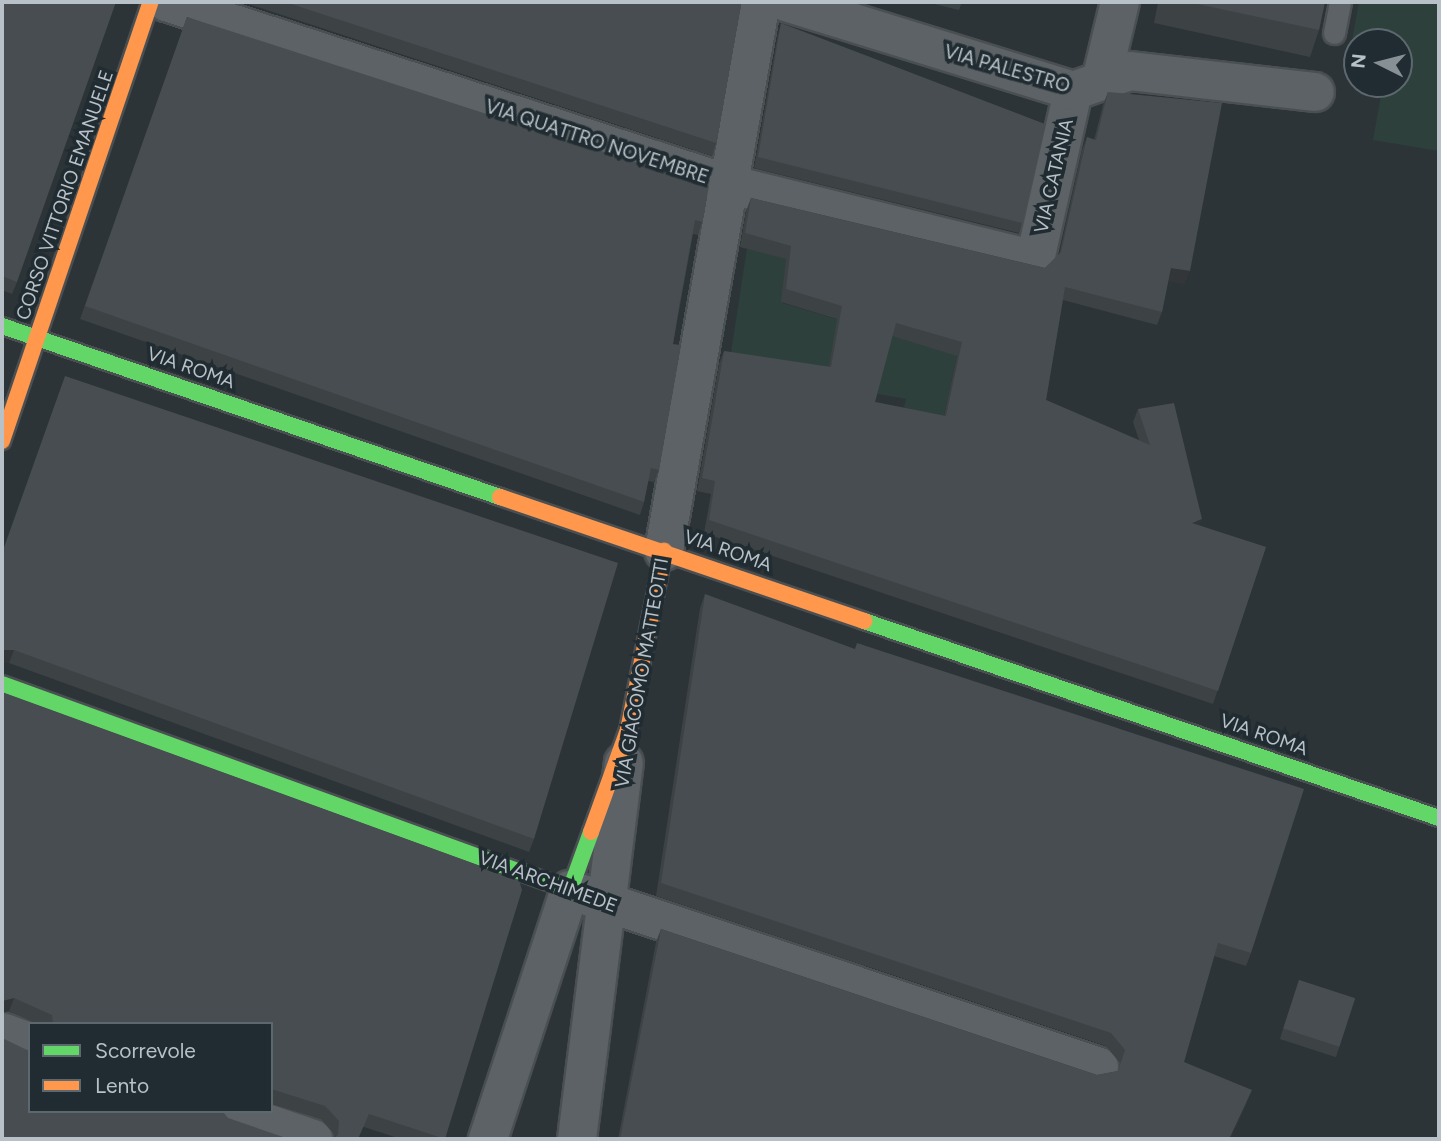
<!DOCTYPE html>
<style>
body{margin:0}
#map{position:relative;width:1441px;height:1141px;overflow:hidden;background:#2c3437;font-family:Figtree,sans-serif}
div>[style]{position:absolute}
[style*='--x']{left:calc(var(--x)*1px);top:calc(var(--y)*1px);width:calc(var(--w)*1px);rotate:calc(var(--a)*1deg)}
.green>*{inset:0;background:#2d403c}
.roads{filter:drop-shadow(2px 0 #4a4f52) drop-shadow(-2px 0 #4a4f52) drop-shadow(0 2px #4a4f52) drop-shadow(0 -2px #4a4f52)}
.lane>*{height:21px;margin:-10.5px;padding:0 10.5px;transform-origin:10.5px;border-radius:10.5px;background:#5c6265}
.street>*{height:38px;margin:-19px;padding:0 19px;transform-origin:19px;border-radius:19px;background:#5c6265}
.fast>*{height:16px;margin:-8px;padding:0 8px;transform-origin:8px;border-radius:8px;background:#63d668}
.slow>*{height:16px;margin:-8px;padding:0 8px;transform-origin:8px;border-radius:8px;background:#ff974d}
.wall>*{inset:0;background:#3d4245;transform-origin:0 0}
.shaded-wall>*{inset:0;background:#323638}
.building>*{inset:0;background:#474d50;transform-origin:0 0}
span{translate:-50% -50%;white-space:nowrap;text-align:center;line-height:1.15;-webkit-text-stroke:7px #202c31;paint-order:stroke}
.street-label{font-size:19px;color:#b7c1c7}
.frame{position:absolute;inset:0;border:4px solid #b7c1c7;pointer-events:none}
.legend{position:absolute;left:28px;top:1022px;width:245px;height:91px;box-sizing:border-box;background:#202c31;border:2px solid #5c686d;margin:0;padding:9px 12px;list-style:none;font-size:21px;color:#b7c1c7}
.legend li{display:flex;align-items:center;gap:14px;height:35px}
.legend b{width:35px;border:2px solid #5c686d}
.north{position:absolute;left:1343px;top:28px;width:70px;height:70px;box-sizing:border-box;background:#202c31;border:2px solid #5c686d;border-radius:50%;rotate:276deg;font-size:19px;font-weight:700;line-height:28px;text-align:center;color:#b7c1c7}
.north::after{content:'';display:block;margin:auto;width:24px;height:32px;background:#869095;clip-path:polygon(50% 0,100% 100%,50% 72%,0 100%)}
</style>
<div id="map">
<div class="green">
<i style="clip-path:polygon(1359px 2px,1439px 2px,1439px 151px,1373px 140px,1383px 84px,1399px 84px,1399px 42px,1357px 42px,1357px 64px,1348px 62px)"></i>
<i style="clip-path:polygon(747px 248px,786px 259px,782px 303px,957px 355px,941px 429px,901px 421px,906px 399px,729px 366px)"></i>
</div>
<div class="roads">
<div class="lane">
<i style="--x:1334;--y:33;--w:32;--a:-79"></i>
</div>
<div class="street">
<i style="--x:166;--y:2;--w:591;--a:17.94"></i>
<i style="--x:728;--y:184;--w:316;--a:13.9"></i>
<i style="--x:1035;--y:260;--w:173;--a:-77.3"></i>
<i style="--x:786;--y:2;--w:300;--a:17.2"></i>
<i style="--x:1073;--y:91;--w:60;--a:-19.3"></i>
<i style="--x:1130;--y:71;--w:186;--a:6.5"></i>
<i style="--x:1101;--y:81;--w:81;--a:-76.5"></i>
<i style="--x:664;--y:551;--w:558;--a:-79.98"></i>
<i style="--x:2;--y:1032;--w:30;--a:20"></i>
<i style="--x:231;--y:1111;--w:87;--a:18.9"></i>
<i style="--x:488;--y:1139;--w:262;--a:-71.8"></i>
<i style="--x:570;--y:890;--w:558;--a:18.5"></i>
<i style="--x:577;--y:1139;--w:379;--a:-82.9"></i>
</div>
<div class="fast">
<i style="--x:2;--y:326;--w:527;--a:18.95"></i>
<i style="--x:864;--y:621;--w:608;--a:18.91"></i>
<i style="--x:2;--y:684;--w:604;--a:19.93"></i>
<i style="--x:570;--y:890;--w:62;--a:-70.1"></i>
</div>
<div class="slow">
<i style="--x:2;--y:441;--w:464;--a:-71.3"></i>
<i style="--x:500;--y:497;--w:385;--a:18.8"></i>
<i style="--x:591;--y:832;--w:109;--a:-70.1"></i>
<i style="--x:628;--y:730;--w:183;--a:-78.6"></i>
</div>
</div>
<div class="wall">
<i style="clip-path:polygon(2px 2px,17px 282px,12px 294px,2px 290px)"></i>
<i style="clip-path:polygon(242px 2px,732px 2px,716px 143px,712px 156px)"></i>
<i style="clip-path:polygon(926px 2px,962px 2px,959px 10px)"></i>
<i style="clip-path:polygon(1158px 2px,1325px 2px,1319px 30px,1310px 57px,1154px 23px)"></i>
<i style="clip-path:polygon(187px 17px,702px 222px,698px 235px,693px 234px,673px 344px,659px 470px,654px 482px,648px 481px,644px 502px,640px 515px,80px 319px)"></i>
<i style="clip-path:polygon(781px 23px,1022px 223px,1019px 233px,754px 168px,778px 34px)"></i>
<i style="clip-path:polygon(evenodd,1108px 92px,1185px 284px,1168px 281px,1162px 312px,1157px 325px,1063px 300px,1046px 400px,1139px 440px,1133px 422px,1138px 409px,1199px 526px,1266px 547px,1213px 704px,704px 533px,711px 494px,697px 491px,719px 364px,724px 351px,829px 367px,837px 319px,781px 302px,786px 259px,740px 247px,746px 211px,751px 198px,1045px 268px,1059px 255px,1082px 150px,1087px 137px,1094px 140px,1103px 105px,1108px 92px,892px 336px,957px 356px,944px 416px,875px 402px,892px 336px)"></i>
<i style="clip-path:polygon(2px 553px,534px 839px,529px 852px,9px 663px,2px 663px)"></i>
<i style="clip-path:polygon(705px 594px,1251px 953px,1246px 966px,1214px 956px,1184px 1062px,1247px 1103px,1230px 1139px,618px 1139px,656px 942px,661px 929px,1097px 1075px,1118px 1071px,1120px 1063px,1106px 1046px,656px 896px,700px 608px)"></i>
<i style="clip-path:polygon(2px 692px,445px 1139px,401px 1139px,364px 1127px,334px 1139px,334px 1134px,321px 1119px,271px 1104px,271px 1024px,37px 1024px,9px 1011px,2px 1013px)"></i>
<i style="left:1299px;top:980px;width:59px;height:62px;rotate:18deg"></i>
</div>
<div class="shaded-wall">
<i style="clip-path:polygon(1171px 268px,1190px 271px,1185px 284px,1166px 281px)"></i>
<i style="clip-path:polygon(1202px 519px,1197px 532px,1192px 523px)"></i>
<i style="clip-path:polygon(2px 650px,14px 650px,9px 663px,2px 663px)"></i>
<i style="clip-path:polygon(14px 998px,9px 1011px,2px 1013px,2px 1001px)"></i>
<i style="clip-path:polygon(1252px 1090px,1247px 1103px,1230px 1139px,1229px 1139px)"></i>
</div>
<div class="building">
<i style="clip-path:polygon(2px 2px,116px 2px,17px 282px,2px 276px)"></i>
<i style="clip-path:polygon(285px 2px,732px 2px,741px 5px,716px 143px)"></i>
<i style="clip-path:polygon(1188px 2px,1325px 2px,1319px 30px)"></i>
<i style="clip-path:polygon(187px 17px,709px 186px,702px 222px,695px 220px,679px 307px,673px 344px,681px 345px,659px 470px,651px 468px,644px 502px,85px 306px)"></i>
<i style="clip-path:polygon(781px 23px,1045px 124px,1022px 223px,758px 157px)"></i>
<i style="clip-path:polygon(evenodd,1108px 92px,1222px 103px,1190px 271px,1171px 268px,1162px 312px,1065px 287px,1046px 400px,1150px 445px,1138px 409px,1174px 403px,1202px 519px,1192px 523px,1266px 547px,1218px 691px,709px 520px,715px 481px,702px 478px,724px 351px,831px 367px,842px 306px,786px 289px,791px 246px,745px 233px,751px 198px,1045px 268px,1061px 252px,1087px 137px,1096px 140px,1108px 92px,896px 323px,962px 342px,946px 416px,875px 402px,896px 323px)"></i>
<i style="clip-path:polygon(65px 376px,618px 563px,534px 839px,14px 650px,2px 650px,2px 553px)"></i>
<i style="clip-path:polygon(705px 594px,855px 649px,857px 643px,1304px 789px,1251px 953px,1218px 943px,1184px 1062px,1252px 1090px,1229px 1139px,620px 1139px,661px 929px,1097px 1075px,1118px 1071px,1125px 1050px,1111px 1033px,661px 883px)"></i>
<i style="clip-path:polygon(2px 692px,519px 880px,522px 890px,445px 1139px,369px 1114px,358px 1139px,334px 1139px,338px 1134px,339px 1121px,325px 1106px,271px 1089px,271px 1024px,53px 1024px,52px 1015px,14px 998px,2px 1001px)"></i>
<i style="left:1299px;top:980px;width:59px;height:51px;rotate:18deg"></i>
<i style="clip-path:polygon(2px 1038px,27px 1050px,30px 1049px,30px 1111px,222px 1111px,228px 1118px,289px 1139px,2px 1139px)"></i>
</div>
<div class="street-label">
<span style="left:1007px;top:69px;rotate:16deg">VIA PALESTRO</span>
<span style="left:597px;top:142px;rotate:18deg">VIA QUATTRO NOVEMBRE</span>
<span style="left:1054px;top:176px;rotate:-77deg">VIA CATANIA</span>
<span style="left:65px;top:195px;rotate:-71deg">CORSO VITTORIO EMANUELE</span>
<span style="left:191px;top:368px;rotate:19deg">VIA ROMA</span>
<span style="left:728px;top:551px;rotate:19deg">VIA ROMA</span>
<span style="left:642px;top:673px;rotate:-80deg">VIA GIACOMO MATTEOTTI</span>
<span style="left:1264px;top:735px;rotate:19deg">VIA ROMA</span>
<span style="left:548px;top:882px;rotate:20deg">VIA ARCHIMEDE</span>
</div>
<div class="frame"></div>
<ul class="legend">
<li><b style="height:9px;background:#63d668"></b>Scorrevole</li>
<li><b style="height:9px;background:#ff974d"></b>Lento</li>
</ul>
<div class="north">N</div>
</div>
